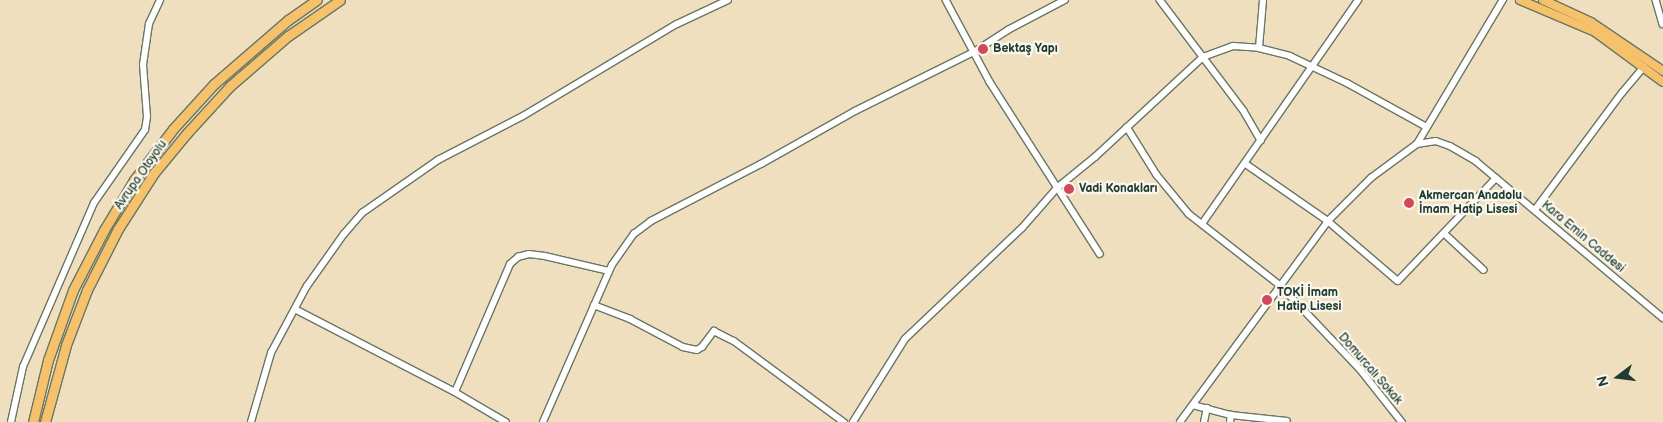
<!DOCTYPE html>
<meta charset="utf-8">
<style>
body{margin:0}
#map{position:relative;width:1663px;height:422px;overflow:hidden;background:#f0dfbe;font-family:"Balsamiq Sans",sans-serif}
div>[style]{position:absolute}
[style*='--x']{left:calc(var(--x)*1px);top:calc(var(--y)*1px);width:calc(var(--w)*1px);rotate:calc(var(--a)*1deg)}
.roads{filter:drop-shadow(1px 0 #687664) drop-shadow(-1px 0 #687664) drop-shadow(0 1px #687664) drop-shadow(0 -1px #687664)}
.minor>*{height:5.5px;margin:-2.75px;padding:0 2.75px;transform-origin:2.75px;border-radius:2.75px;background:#fff}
.major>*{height:8px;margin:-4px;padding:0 4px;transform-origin:4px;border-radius:4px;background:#f5c16b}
.highway>*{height:9px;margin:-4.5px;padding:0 4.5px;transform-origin:4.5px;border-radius:4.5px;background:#f5c16b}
.dots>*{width:14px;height:14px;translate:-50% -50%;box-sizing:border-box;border:2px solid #fbf7ec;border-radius:50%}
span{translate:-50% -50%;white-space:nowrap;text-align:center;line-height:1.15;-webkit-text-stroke:4.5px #fbf7ec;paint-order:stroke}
.poi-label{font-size:12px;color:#1f3d34;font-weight:700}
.left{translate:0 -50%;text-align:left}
.street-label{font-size:12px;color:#1f3d34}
.north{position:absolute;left:1593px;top:352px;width:50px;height:50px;-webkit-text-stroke:4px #fbf7ec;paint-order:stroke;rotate:255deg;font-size:14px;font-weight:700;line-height:20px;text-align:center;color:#1f3d34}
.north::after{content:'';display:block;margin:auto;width:18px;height:22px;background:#1f3d34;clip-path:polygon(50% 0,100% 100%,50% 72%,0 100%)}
</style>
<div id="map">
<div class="roads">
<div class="minor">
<i style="--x:946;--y:0;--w:93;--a:61.8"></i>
<i style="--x:990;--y:82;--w:204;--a:57.4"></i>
<i style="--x:1160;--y:0;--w:139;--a:52.9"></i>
<i style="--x:1244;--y:111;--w:34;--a:60"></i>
<i style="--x:1656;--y:0;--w:25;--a:74"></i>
<i style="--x:1259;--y:48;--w:48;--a:-85.2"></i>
<i style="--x:1127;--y:127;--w:57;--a:58"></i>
<i style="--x:1157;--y:175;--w:50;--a:50.6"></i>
<i style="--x:1189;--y:214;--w:117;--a:38"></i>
<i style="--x:1281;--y:286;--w:115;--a:46.4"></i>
<i style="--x:1360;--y:369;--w:68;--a:51.6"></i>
<i style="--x:1417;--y:144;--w:168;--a:-59.2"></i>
<i style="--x:1246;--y:164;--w:100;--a:34.8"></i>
<i style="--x:1328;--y:221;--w:92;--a:40.6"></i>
<i style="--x:1398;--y:281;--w:142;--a:-46.4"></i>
<i style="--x:1535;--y:210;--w:146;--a:-53.4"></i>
<i style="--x:1622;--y:93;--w:34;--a:-50"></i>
<i style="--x:1202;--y:224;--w:273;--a:-55.1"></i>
<i style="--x:1444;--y:233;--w:54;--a:42.8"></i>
<i style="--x:594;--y:305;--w:39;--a:21"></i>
<i style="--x:630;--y:319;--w:60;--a:27.8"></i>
<i style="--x:683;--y:347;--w:14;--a:12"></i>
<i style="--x:697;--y:350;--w:6;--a:-31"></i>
<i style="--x:702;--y:347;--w:20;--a:-53"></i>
<i style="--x:714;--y:331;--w:22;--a:27"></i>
<i style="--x:734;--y:341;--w:137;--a:36.4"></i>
<i style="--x:295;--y:309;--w:180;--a:27.4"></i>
<i style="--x:455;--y:392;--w:59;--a:30.5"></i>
<i style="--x:455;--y:392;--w:139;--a:-66.7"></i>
<i style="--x:510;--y:264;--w:11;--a:-41"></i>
<i style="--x:518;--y:257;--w:11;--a:-15"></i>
<i style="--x:529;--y:254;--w:16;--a:7"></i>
<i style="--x:545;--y:256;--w:66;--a:13.2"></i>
<i style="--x:1193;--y:405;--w:39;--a:15"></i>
<i style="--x:1231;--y:415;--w:56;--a:6.1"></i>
<i style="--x:11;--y:422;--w:56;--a:-77.7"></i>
<i style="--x:23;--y:367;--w:179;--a:-66.6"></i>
<i style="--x:94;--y:203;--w:89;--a:-55.1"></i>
<i style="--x:145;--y:130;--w:13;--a:-81"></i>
<i style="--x:147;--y:117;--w:52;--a:-94.4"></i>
<i style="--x:143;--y:65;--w:41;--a:-81.7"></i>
<i style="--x:149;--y:24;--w:26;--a:-65"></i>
<i style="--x:251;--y:422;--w:72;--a:-73.8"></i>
<i style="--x:271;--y:353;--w:76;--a:-61.8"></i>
<i style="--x:307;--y:286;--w:64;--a:-54.6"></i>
<i style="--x:344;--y:234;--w:28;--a:-49"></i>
<i style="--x:362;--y:213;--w:93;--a:-34.9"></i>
<i style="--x:438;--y:160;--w:96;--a:-27.4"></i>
<i style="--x:523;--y:116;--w:179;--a:-30.9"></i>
<i style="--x:677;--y:24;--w:56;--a:-25.2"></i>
<i style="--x:543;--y:422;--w:171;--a:-66.3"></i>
<i style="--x:612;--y:265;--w:38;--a:-55"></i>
<i style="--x:634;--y:234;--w:21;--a:-37"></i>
<i style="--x:651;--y:221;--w:124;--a:-27.4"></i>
<i style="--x:761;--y:164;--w:108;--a:-29.4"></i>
<i style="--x:855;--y:111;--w:133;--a:-26.4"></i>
<i style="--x:974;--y:52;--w:40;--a:-32.9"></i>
<i style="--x:1008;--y:30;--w:64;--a:-27.8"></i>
<i style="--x:853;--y:422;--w:98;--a:-57.9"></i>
<i style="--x:905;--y:339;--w:161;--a:-43.5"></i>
<i style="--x:1022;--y:228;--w:53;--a:-48.8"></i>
<i style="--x:1057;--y:188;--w:49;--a:-39.2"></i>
<i style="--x:1095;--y:157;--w:147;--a:-42.8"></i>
<i style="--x:1203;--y:57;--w:32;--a:-20"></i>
<i style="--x:1233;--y:46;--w:26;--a:4"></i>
<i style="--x:1259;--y:48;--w:32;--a:14"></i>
<i style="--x:1290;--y:56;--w:63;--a:25.3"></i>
<i style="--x:1347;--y:83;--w:91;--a:28.8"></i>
<i style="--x:1180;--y:422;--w:250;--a:-53.6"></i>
<i style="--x:1328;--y:221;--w:61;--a:-45"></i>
<i style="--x:1371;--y:178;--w:57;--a:-36.5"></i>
<i style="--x:1417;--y:144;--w:19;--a:-9"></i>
<i style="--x:1436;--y:141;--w:15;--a:20"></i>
<i style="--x:1450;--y:146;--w:30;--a:30"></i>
<i style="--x:1476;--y:161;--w:244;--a:40"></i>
<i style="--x:1204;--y:422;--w:14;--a:-78"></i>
<i style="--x:1230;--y:422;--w:7;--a:-82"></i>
</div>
<div class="major">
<i style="--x:1520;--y:0;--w:82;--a:23.1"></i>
<i style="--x:1595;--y:32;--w:84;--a:36.3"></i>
<i style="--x:1543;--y:0;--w:53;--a:24.6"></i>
<i style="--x:1591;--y:22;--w:87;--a:34.2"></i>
</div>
<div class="highway">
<i style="--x:33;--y:422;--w:64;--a:-76.4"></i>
<i style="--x:48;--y:360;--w:74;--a:-70.3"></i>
<i style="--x:73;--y:290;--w:68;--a:-62.7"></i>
<i style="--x:104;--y:230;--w:58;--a:-59"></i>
<i style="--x:134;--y:180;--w:64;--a:-52.6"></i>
<i style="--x:173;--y:129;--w:61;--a:-47.7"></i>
<i style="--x:214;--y:84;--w:98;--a:-40.9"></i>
<i style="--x:288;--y:20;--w:35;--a:-35"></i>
<i style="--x:45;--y:422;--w:80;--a:-74.7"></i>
<i style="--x:66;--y:345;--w:59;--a:-69.1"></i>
<i style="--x:87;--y:290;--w:68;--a:-63.1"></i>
<i style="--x:118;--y:229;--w:67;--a:-57.3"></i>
<i style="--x:154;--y:173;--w:52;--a:-50.5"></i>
<i style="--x:187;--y:133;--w:64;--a:-47.5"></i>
<i style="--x:230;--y:86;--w:77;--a:-40.8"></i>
<i style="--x:288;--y:36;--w:63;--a:-34.7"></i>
</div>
</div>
<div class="dots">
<i style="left:983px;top:49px;background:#d1495b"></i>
<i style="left:1069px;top:189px;background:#d1495b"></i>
<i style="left:1409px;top:203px;background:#d1495b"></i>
<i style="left:1267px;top:300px;background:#d1495b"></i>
</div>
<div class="poi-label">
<span class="left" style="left:993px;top:49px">Bektaş Yapı</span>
<span class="left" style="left:1079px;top:189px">Vadi Konakları</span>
<span class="left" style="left:1419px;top:203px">Akmercan Anadolu<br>İmam Hatip Lisesi</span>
<span class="left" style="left:1277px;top:300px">TOKİ İmam<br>Hatip Lisesi</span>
</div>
<div class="street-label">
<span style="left:141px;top:175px;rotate:-55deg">Avrupa Otoyolu</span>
<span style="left:1583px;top:237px;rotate:40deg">Kara Emin Caddesi</span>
<span style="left:1370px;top:369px;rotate:49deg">Domurcalı Sokak</span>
</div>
<div class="north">N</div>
</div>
